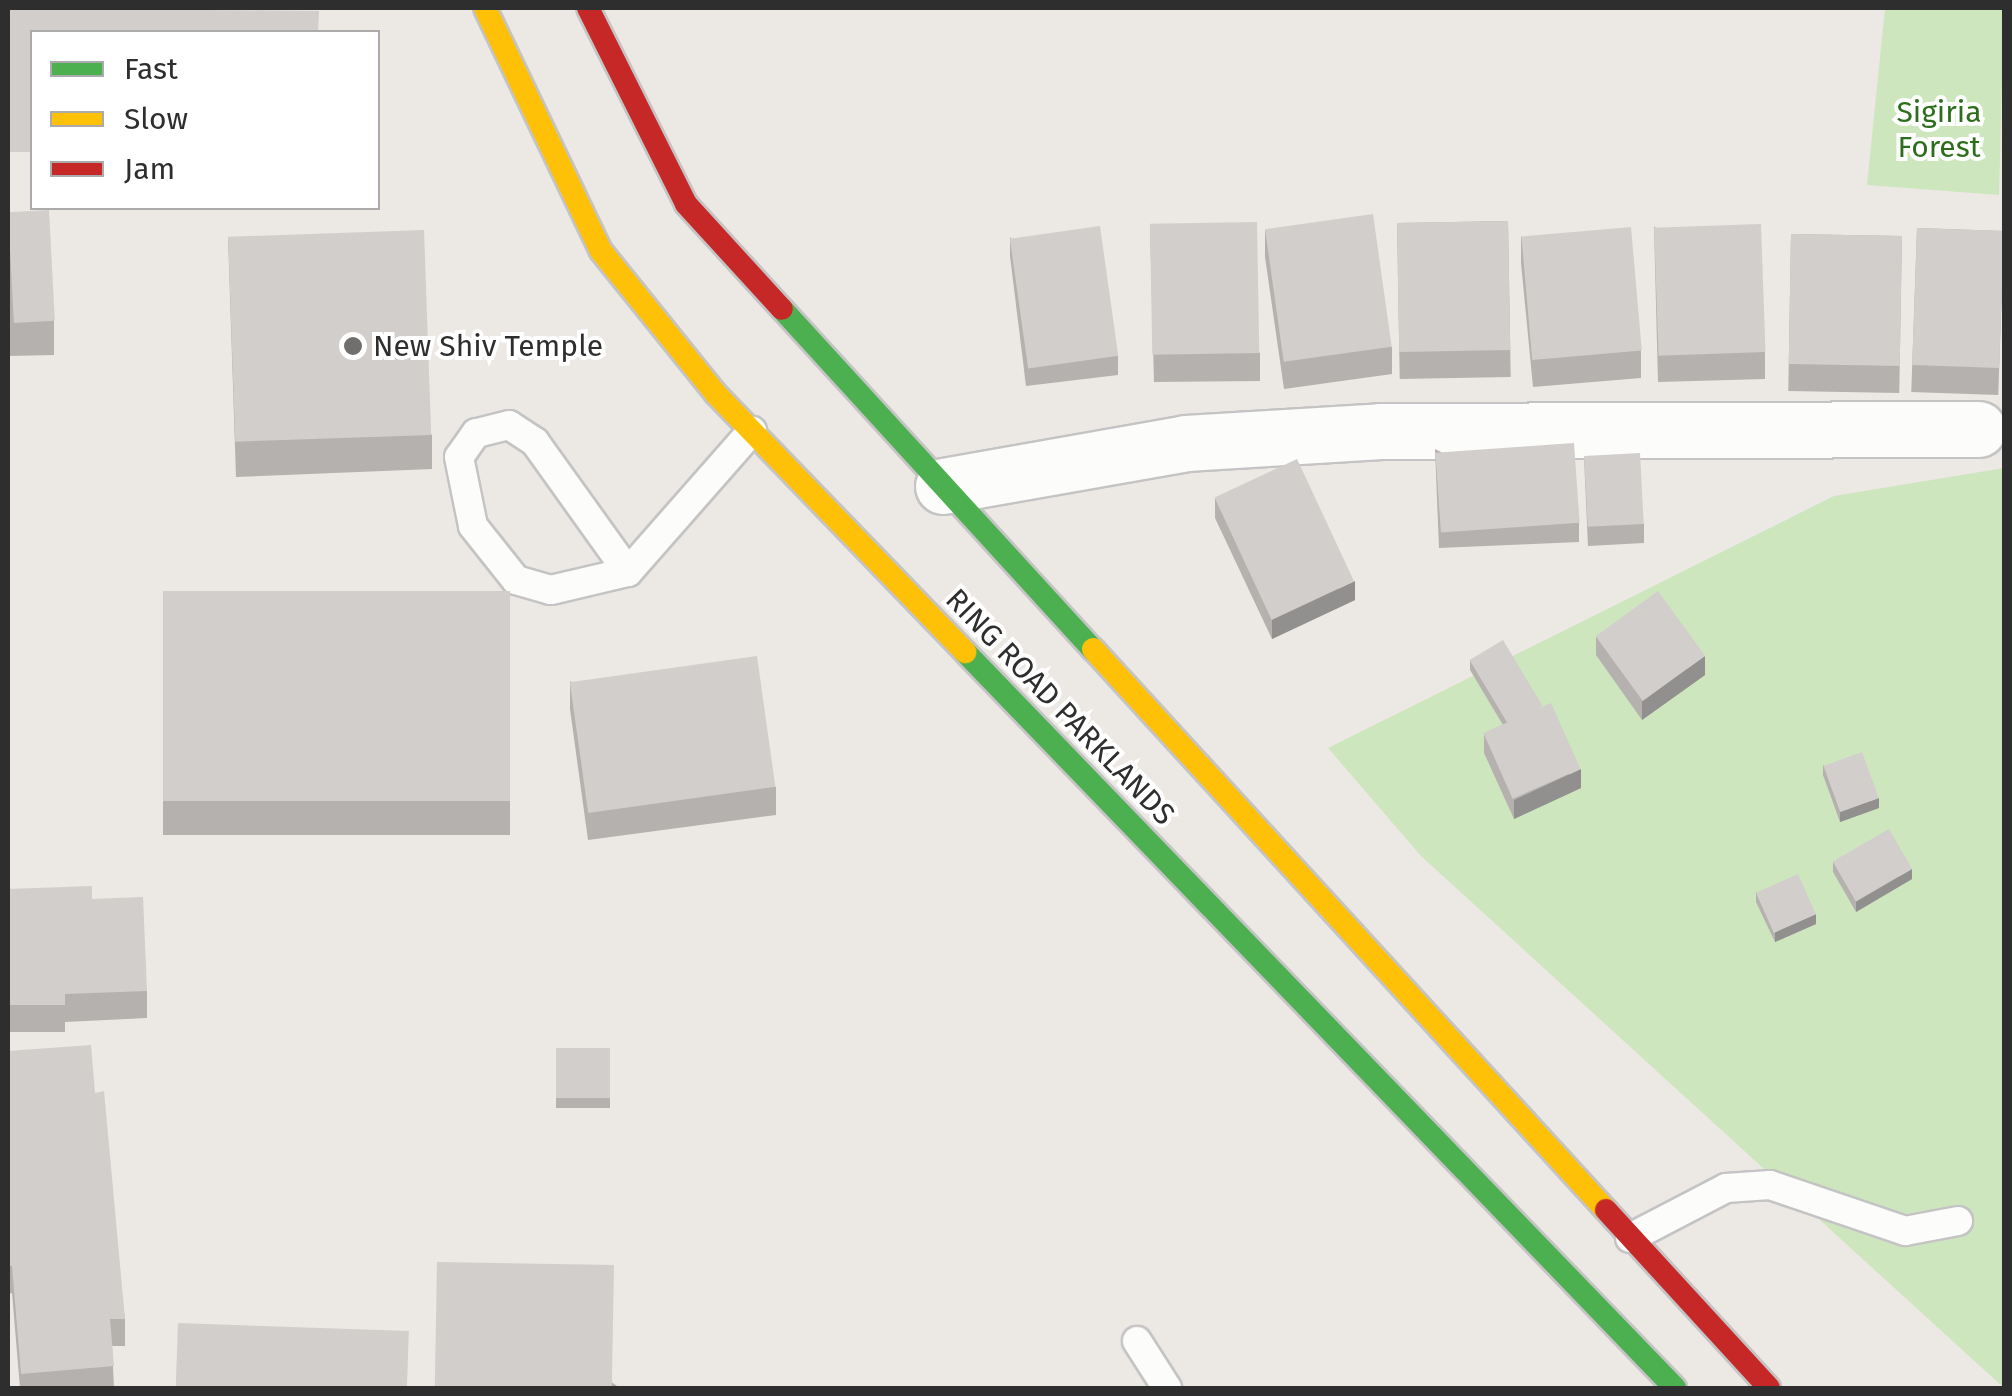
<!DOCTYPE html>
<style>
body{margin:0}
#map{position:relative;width:2012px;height:1396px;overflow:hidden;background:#ece8e4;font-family:"Fira Sans",sans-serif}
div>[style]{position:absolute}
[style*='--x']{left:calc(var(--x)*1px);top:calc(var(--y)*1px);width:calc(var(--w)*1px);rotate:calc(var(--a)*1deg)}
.green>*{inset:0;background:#cee6be}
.roads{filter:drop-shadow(2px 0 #c5c4c5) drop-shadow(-2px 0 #c5c4c5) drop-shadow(0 2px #c5c4c5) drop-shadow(0 -2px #c5c4c5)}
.lane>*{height:28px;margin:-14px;padding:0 14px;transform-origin:14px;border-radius:14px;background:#fcfcfb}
.street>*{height:55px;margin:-27.5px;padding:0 27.5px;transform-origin:27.5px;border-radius:27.5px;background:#fcfcfb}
.fast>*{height:22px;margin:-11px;padding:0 11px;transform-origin:11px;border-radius:11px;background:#4caf50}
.slow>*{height:22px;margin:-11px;padding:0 11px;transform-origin:11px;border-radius:11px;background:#ffc107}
.jam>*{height:22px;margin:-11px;padding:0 11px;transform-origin:11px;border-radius:11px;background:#c62828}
.wall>*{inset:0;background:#b4b1af;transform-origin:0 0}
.shaded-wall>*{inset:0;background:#92908e}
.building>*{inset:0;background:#d1cecb;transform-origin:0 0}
.dots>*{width:28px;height:28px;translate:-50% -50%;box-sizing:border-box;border:5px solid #fff;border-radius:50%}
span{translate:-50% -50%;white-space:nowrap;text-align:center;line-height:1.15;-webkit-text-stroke:8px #fff;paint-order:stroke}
.park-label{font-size:30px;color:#2c6e1b}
.poi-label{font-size:30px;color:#2e2e2e}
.left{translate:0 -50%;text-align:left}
.street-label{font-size:30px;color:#2e2e2e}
.frame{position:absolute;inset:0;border:10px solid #2e2e2e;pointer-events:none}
.legend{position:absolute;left:30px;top:30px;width:350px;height:180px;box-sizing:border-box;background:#fff;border:2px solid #ababab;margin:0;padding:12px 18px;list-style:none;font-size:30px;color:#2e2e2e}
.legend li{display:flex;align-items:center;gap:20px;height:50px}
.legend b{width:50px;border:2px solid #ababab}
</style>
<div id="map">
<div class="green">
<i style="clip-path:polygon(1885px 8px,2004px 8px,1999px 195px,1867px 185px)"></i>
<i style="clip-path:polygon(2004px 468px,2004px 1388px,1421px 856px,1328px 748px,1834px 496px)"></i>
</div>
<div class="roads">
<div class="lane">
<i style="--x:628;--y:572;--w:160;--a:-125.6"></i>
<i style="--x:535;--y:442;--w:31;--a:-147"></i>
<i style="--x:509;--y:425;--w:34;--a:166"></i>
<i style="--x:476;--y:433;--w:29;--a:125"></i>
<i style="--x:459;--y:457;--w:70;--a:78.5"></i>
<i style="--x:473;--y:526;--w:69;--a:51.5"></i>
<i style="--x:516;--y:580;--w:36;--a:16"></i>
<i style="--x:551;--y:590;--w:79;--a:-13.2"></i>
<i style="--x:628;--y:572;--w:188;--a:-48.7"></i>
<i style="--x:1630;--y:1238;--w:108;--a:-27.5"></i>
<i style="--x:1726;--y:1188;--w:44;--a:-3.9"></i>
<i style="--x:1770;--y:1185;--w:143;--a:18.8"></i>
<i style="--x:1905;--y:1231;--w:54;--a:-10.7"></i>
<i style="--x:1137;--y:1341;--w:56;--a:57.4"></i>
</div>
<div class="street">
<i style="--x:943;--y:486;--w:247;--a:-10"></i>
<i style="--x:1186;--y:443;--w:195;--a:-3.5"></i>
<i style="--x:1381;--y:431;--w:597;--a:-0.19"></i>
</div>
<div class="fast">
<i style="--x:782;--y:309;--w:461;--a:47.6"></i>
<i style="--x:965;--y:652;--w:1023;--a:46.03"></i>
</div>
<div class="slow">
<i style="--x:485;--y:8;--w:269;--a:64.5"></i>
<i style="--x:601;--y:251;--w:184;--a:51.2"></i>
<i style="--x:716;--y:394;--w:359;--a:46"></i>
<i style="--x:1093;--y:649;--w:760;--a:47.56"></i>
</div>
<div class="jam">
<i style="--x:588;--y:8;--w:219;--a:63.4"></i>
<i style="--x:686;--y:204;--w:142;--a:47.6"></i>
<i style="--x:1606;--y:1210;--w:241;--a:47.5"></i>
</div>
</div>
<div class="wall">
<i style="left:8px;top:8px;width:34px;height:178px;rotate:45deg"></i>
<i style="clip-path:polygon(8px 212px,54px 321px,54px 355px,8px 356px)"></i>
<i style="left:1508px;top:221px;width:156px;height:111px;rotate:89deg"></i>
<i style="clip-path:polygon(1150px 225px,1260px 353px,1260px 381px,1154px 382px)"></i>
<i style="clip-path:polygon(1654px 226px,1765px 352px,1765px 379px,1658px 382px)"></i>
<i style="left:1917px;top:228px;width:87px;height:164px;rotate:2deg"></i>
<i style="clip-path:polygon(1265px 230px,1392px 347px,1392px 374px,1284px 389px,1265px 257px)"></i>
<i style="left:1791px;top:234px;width:111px;height:157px;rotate:1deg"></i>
<i style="clip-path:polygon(1521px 236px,1641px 351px,1641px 378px,1533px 387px,1521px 263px)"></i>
<i style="clip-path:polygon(228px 237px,432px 435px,432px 469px,236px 477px)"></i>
<i style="clip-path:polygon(1010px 237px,1118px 356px,1118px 375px,1026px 386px,1010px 256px)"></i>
<i style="clip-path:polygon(1435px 449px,1579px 523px,1579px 542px,1439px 548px)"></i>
<i style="clip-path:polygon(1584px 457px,1644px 524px,1644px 543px,1588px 546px)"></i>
<i style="clip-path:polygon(1215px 498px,1355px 600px,1272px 639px,1215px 518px)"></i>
<i style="left:163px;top:591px;width:347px;height:244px"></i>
<i style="clip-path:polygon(1596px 636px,1705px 675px,1642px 720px,1596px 655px)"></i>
<i style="clip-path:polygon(1470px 660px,1581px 788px,1514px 819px,1484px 753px,1484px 734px,1503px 725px,1470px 670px)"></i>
<i style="clip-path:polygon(570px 681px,776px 787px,776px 815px,588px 840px,570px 709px)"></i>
<i style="clip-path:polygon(1823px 765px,1879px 808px,1840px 822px,1823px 775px)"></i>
<i style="clip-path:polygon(1833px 862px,1912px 879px,1856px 912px,1833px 872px)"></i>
<i style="clip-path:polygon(8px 889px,92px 899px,147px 991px,147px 1018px,65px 1022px,65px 1032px,8px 1032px)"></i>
<i style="clip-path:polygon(1756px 892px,1816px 924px,1775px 942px,1756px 902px)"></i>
<i style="left:556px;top:1048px;width:54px;height:60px"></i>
<i style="clip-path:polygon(8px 1051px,95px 1093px,125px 1319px,125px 1346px,112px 1346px,114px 1388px,20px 1388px,12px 1293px,8px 1294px)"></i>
<i style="clip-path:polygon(437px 1262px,620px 1388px,441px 1388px,437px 1315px)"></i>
</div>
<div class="shaded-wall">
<i style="clip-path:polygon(1355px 581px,1355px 600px,1272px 639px,1272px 620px)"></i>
<i style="clip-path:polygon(1705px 656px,1705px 675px,1642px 720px,1642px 701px)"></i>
<i style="clip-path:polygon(1581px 769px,1581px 788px,1514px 819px,1514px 800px)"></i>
<i style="clip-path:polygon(1879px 798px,1879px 808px,1840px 822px,1840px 812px)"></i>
<i style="clip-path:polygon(1912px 869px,1912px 879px,1856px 912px,1856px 902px)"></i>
<i style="clip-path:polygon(1816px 914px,1816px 924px,1775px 942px,1775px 932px)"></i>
</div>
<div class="building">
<i style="clip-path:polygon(8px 8px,319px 11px,318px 32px,32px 32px,32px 152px,8px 152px)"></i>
<i style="left:49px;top:210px;width:111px;height:41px;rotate:87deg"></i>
<i style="left:1373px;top:214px;width:134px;height:109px;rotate:82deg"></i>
<i style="left:1508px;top:221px;width:129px;height:111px;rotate:89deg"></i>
<i style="left:1257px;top:222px;width:131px;height:107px;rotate:89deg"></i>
<i style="left:1761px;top:224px;width:128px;height:107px;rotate:88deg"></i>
<i style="left:1100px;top:226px;width:131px;height:91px;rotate:82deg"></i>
<i style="left:1631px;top:227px;width:124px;height:110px;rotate:85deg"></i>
<i style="left:1917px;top:228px;width:87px;height:137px;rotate:2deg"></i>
<i style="left:424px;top:230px;width:205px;height:196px;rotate:88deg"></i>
<i style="left:1791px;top:234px;width:111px;height:130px;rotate:1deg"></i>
<i style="left:1574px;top:443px;width:80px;height:139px;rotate:86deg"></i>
<i style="left:1640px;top:453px;width:71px;height:56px;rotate:87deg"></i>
<i style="left:1297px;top:459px;width:135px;height:91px;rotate:65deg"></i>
<i style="left:163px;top:591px;width:347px;height:210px"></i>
<i style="left:1658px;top:591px;width:80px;height:77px;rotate:54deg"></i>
<i style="left:1503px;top:640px;width:77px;height:39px;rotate:59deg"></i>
<i style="left:757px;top:656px;width:132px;height:189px;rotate:82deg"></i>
<i style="left:1551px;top:703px;width:72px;height:74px;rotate:66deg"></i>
<i style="left:1862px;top:752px;width:49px;height:41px;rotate:70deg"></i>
<i style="left:1889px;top:829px;width:46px;height:65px;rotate:60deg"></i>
<i style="left:1798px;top:874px;width:44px;height:46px;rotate:66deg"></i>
<i style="clip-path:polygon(92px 886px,92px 899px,143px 897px,147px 991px,65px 994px,65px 1005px,8px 1005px,8px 889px)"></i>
<i style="clip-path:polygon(91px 1045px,95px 1093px,104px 1091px,125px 1319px,110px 1319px,114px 1366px,21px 1374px,12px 1266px,8px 1266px,8px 1051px)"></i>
<i style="left:556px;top:1048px;width:54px;height:50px"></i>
<i style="left:437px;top:1262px;width:177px;height:126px;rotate:1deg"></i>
<i style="left:178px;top:1323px;width:231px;height:65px;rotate:2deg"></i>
</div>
<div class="dots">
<i style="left:353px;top:346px;background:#706f6e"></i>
</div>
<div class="park-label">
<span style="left:1939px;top:129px">Sigiria<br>Forest</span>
</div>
<div class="poi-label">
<span class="left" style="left:373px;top:346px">New Shiv Temple</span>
</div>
<div class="street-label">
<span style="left:1060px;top:707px;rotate:46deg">RING ROAD PARKLANDS</span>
</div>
<div class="frame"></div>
<ul class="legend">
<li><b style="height:12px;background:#4caf50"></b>Fast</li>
<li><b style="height:12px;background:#ffc107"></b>Slow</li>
<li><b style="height:12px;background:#c62828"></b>Jam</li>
</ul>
</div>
